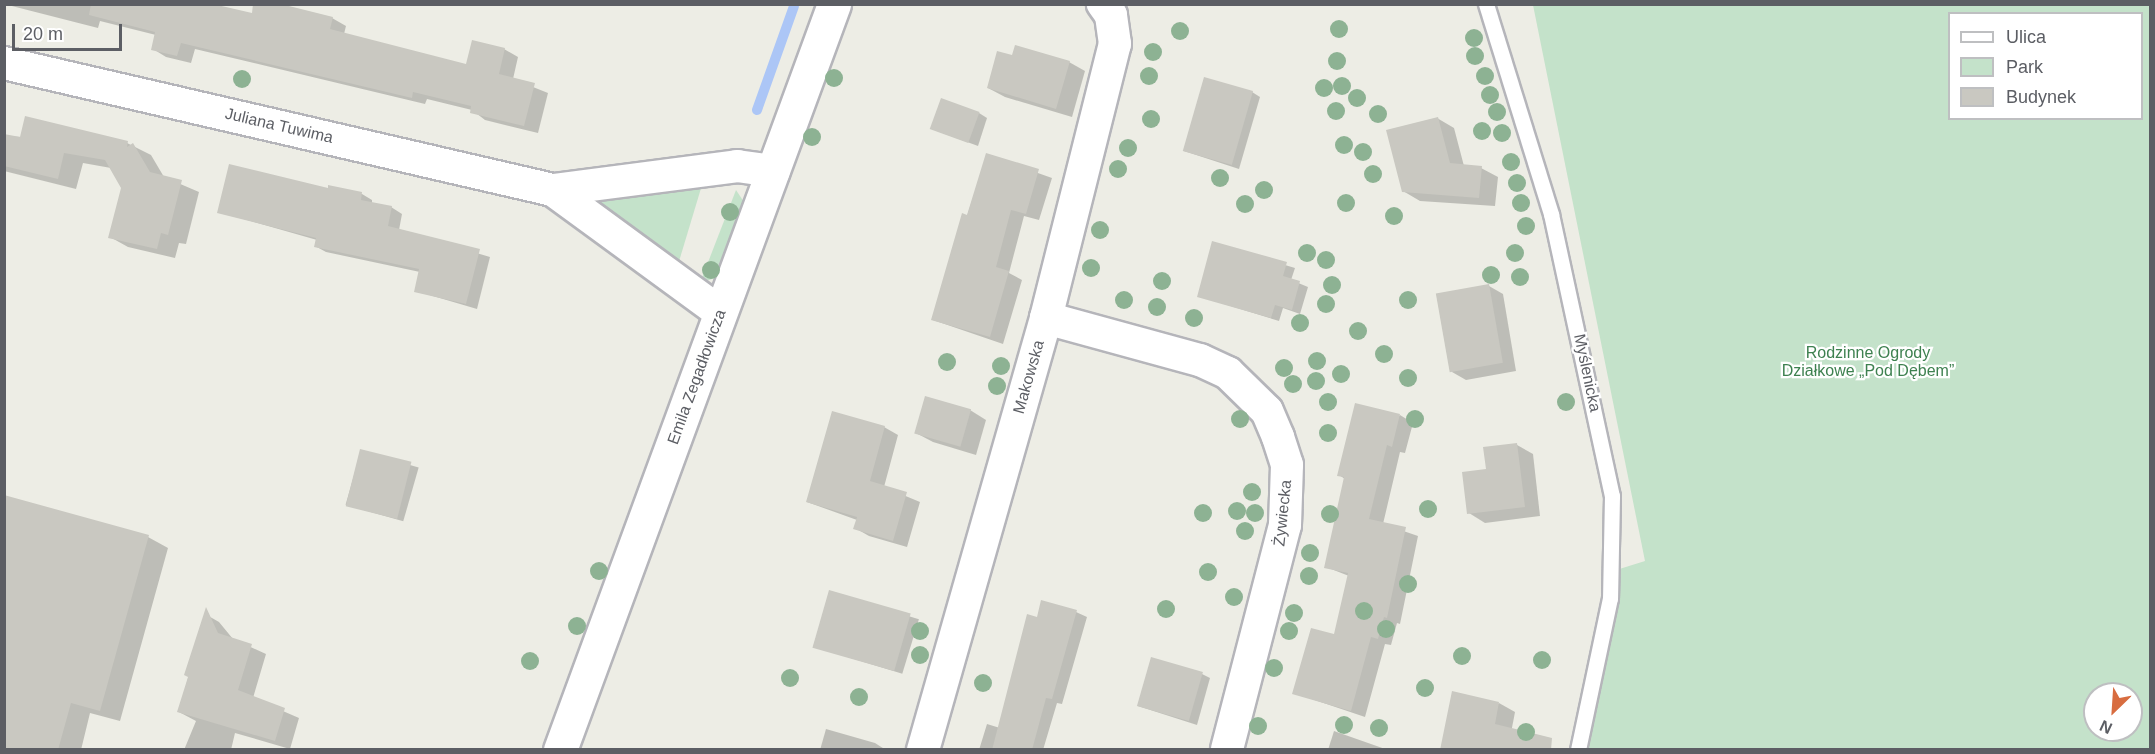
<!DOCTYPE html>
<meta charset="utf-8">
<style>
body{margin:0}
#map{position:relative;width:2155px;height:754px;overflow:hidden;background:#edede5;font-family:Arial,sans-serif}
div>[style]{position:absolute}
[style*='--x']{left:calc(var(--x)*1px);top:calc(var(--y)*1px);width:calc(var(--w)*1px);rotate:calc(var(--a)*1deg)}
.green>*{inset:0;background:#c4e2ca}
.shadow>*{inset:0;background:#0003;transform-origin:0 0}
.stream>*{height:10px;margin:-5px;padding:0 5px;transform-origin:5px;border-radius:5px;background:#acc6f6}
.building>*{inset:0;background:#c9c8c1;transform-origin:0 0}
.roads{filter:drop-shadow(2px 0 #b5b5ba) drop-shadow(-2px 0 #b5b5ba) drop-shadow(0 2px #b5b5ba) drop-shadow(0 -2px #b5b5ba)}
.service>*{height:15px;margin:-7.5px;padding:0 7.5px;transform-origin:7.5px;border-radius:7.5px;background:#fff}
.minor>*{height:32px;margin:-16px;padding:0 16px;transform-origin:16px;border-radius:16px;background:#fff}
.secondary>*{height:33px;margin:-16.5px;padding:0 16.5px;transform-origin:16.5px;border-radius:16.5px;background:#fff}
.trees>*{width:18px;height:18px;margin:-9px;border-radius:50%;background:#8db293}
span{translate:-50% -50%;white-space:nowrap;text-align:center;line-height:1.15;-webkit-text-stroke:4.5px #fff;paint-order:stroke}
.street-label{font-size:16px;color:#5c5e64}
.park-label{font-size:16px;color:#3e8150}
.frame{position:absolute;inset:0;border:6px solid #5c5e64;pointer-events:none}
.legend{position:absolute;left:1948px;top:12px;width:195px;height:108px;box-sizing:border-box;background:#fff;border:2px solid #bebfc1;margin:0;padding:8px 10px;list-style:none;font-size:18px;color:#5c5e64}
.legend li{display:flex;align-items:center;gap:12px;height:30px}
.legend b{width:30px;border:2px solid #bebfc1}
.north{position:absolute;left:2083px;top:682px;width:60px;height:60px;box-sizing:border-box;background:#fff;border:2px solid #bebfc1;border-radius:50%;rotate:205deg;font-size:16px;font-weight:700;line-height:24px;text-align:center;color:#5c5e64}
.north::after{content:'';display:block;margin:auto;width:21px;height:27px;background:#d86d40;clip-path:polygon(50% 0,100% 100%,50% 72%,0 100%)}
.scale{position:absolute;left:12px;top:24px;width:110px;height:27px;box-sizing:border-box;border:3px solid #5c5e64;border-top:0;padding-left:8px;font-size:18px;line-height:21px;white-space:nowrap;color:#5c5e64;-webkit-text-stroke:4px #fff;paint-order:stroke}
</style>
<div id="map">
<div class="green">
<i style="clip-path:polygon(evenodd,1533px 5px,2150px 5px,2150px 749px,1578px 749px,1613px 571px,1645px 561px,1533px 5px,1950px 14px,2142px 14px,2142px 118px,1950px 118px,1950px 14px,1533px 5px,2095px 694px,2131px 694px,2131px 730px,2095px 730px,2095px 694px)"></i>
<i style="clip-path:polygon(702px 185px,677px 268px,594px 203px,594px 199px)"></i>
<i style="clip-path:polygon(736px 190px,744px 202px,715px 278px,700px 283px)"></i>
</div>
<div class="shadow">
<i style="clip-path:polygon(4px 4px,206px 4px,253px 14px,332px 18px,346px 26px,344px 34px,467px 65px,504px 49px,518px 57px,513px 79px,548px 93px,538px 133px,485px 120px,472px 110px,427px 99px,425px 104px,195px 49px,191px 63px,166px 57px,153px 49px,156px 35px,100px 21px,98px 28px)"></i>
<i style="clip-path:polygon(1013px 57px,1069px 62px,1085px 71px,1072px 117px,1005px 97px,988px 88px)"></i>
<i style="clip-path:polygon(1252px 92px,1260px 97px,1239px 169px,1184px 151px)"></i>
<i style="clip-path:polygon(979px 113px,987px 118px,978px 146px,932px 129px)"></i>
<i style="clip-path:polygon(1437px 118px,1454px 128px,1464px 166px,1481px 168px,1498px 177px,1495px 206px,1420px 201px,1403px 191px)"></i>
<i style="clip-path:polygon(4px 136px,127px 143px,151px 155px,164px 177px,199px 192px,186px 244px,179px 243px,175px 258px,128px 247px,110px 237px,123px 188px,111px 168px,83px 163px,76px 189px,4px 171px)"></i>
<i style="clip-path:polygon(987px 155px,1052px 178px,1039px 220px,1024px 216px,1009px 273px,1022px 280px,1003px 344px,933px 320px)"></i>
<i style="clip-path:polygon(329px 190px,362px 194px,372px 200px,372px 203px,391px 207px,402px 214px,399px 230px,490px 257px,477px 309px,416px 291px,420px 272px,326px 252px,315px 246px,317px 240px,219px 212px)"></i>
<i style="clip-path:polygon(1213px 243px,1295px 268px,1291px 280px,1308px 287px,1300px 314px,1283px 308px,1279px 321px,1198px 296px)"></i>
<i style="clip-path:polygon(1489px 286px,1503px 294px,1516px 371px,1466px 380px,1452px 372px)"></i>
<i style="clip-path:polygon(970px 410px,986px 420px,976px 455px,933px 442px,916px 433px)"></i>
<i style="clip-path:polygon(1400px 415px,1413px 423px,1405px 453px,1400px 452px,1383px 524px,1418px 536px,1400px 624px,1397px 623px,1391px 645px,1385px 644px,1365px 717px,1294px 693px,1335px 636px,1349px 576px,1326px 567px,1345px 479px,1339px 475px)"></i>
<i style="clip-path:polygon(884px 427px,898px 435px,884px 487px,920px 502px,907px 547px,869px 536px,855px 528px,857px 520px,807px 502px)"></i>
<i style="clip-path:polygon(1517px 445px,1533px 454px,1540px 516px,1485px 523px,1469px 513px,1487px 470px)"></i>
<i style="left:361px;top:451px;width:60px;height:56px;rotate:16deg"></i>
<i style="clip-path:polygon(148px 537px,168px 548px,120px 721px,90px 713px,81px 750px,4px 750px)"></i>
<i style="left:830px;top:592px;width:93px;height:57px;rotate:17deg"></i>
<i style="clip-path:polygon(1076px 612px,1087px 617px,1062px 704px,1057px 703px,1043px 750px,979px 750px,987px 724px,1000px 728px,1038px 619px)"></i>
<i style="clip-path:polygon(205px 614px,219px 622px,233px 639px,266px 654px,253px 698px,299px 718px,290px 749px,235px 733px,231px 750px,184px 750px,196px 721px,179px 712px)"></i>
<i style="clip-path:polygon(1202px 674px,1210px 678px,1197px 725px,1138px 706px)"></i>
<i style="clip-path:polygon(1499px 703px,1515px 712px,1511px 733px,1451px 750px)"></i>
<i style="clip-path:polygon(826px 729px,875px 743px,886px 750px,820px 750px)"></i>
<i style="clip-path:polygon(1334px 731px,1388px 750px,1328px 750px)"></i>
</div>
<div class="stream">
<i style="--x:757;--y:110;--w:110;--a:-70.4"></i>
</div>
<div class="building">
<i style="clip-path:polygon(91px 4px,213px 4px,252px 13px,253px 4px,281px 4px,333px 17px,330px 29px,466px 64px,472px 40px,505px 48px,499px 74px,535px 83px,524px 126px,470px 113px,471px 106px,413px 92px,412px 98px,181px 43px,177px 56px,151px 50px,155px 32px,89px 15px)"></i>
<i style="clip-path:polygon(1015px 45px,1070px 61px,1056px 109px,987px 88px,997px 51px,1012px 55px)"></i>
<i style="left:1204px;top:77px;width:51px;height:77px;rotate:16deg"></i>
<i style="left:941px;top:98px;width:41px;height:33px;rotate:20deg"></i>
<i style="clip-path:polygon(25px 116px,128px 141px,127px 147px,133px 143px,150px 172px,182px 180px,168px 235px,161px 233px,157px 249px,108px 238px,121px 188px,105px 160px,64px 153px,58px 179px,4px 166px,4px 134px,20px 137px)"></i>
<i style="clip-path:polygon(1438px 117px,1450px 163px,1482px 166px,1479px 198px,1402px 192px,1386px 130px)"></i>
<i style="clip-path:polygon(986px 153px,1039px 169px,1026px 214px,1011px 210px,996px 267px,1009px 271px,990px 337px,931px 320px,962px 213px,967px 215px)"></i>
<i style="clip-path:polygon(229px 164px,328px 188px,328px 185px,362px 192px,361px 200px,392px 206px,388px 226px,480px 249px,466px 304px,414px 292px,419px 269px,314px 247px,316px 238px,217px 213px)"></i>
<i style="clip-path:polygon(1212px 241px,1287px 262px,1283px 276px,1300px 281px,1292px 310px,1275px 305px,1271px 318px,1197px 297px)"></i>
<i style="left:1489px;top:284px;width:80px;height:54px;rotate:80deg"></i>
<i style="left:925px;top:396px;width:48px;height:39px;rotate:16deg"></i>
<i style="clip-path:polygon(1355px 403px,1400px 414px,1392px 447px,1387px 445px,1369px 519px,1406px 527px,1387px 618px,1384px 617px,1378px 639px,1371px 637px,1351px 711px,1292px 694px,1311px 628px,1334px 634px,1348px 573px,1324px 568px,1344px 477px,1337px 476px)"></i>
<i style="clip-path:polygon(832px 411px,885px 426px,870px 481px,907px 492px,893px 541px,853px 529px,857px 517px,806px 502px)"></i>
<i style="clip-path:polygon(1517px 443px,1525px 507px,1467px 514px,1462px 472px,1486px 469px,1483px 447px)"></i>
<i style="left:360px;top:449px;width:53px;height:59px;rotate:14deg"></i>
<i style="clip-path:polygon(4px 495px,149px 535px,100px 711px,71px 703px,58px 750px,4px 750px)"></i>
<i style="left:829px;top:590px;width:85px;height:60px;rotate:16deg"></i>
<i style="clip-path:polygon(1041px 600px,1077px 610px,1052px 699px,1046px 698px,1032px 750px,992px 750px,1027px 614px,1037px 617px)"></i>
<i style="clip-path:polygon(206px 607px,218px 633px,252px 644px,238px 690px,285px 708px,275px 741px,177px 712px,188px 677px,184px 675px)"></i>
<i style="left:1151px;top:657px;width:54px;height:51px;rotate:16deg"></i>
<i style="clip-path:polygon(1452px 691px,1499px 702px,1495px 724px,1552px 738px,1551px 750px,1440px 750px)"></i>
</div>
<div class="roads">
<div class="service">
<i style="--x:1486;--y:4;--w:220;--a:72.8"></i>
<i style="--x:1551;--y:214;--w:289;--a:77.8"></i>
<i style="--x:1612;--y:496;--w:102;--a:91.1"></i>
<i style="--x:1610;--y:598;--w:155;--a:101.9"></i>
</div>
<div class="minor">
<i style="--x:4;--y:63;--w:563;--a:13.03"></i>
<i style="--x:553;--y:190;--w:208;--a:36.2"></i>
<i style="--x:553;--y:190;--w:186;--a:-7.4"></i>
<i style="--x:737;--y:166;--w:37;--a:8"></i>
<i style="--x:1046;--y:318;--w:160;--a:15.3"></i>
<i style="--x:1200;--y:360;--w:31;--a:25"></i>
<i style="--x:1228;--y:373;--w:54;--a:44.3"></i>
<i style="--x:1267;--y:411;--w:28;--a:67"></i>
<i style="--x:1278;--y:437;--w:29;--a:72"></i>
<i style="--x:1287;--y:465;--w:60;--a:91.9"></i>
<i style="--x:1285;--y:525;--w:232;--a:104.5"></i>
<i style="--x:923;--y:750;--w:449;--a:-74.1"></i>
<i style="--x:1046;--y:318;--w:283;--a:-75.9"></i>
<i style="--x:1115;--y:44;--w:29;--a:-98"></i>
<i style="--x:1111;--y:15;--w:14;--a:-126"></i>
</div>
<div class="secondary">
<i style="--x:560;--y:750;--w:795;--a:-69.83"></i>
</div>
</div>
<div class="trees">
<i style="left:1339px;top:29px"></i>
<i style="left:1180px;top:31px"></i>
<i style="left:1474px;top:38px"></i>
<i style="left:1153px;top:52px"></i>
<i style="left:1475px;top:56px"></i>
<i style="left:1337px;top:61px"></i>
<i style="left:1149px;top:76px"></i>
<i style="left:1485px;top:76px"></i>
<i style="left:834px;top:78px"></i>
<i style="left:242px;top:79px"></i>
<i style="left:1342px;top:86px"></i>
<i style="left:1324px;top:88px"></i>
<i style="left:1490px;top:95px"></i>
<i style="left:1357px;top:98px"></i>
<i style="left:1336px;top:111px"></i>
<i style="left:1497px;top:112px"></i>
<i style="left:1378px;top:114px"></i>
<i style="left:1151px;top:119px"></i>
<i style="left:1482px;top:131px"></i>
<i style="left:1502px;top:133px"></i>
<i style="left:812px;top:137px"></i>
<i style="left:1344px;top:145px"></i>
<i style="left:1128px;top:148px"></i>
<i style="left:1363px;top:152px"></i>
<i style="left:1511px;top:162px"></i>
<i style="left:1118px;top:169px"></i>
<i style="left:1373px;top:174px"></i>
<i style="left:1220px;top:178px"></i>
<i style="left:1517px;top:183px"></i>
<i style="left:1264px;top:190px"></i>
<i style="left:1346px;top:203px"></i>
<i style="left:1521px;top:203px"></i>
<i style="left:1245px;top:204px"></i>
<i style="left:730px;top:212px"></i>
<i style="left:1394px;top:216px"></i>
<i style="left:1526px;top:226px"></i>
<i style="left:1100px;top:230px"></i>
<i style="left:1307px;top:253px"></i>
<i style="left:1515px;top:253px"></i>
<i style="left:1326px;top:260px"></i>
<i style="left:1091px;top:268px"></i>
<i style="left:711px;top:270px"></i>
<i style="left:1491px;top:275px"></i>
<i style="left:1520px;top:277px"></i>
<i style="left:1162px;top:281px"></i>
<i style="left:1332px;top:285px"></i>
<i style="left:1124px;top:300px"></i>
<i style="left:1408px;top:300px"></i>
<i style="left:1326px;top:304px"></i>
<i style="left:1157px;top:307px"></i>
<i style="left:1194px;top:318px"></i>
<i style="left:1300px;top:323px"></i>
<i style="left:1358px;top:331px"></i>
<i style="left:1384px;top:354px"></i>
<i style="left:1317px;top:361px"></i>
<i style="left:947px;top:362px"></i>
<i style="left:1001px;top:366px"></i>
<i style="left:1284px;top:368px"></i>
<i style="left:1341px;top:374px"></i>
<i style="left:1408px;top:378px"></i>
<i style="left:1316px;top:381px"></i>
<i style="left:1293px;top:384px"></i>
<i style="left:997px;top:386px"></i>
<i style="left:1328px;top:402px"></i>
<i style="left:1566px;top:402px"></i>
<i style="left:1240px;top:419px"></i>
<i style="left:1415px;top:419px"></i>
<i style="left:1328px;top:433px"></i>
<i style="left:1252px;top:492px"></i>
<i style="left:1428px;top:509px"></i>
<i style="left:1237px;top:511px"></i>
<i style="left:1203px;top:513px"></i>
<i style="left:1255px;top:513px"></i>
<i style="left:1330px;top:514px"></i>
<i style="left:1245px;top:531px"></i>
<i style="left:1310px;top:553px"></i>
<i style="left:599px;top:571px"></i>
<i style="left:1208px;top:572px"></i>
<i style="left:1309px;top:576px"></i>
<i style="left:1408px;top:584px"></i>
<i style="left:1234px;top:597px"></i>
<i style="left:1166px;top:609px"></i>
<i style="left:1364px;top:611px"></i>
<i style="left:1294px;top:613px"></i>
<i style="left:577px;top:626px"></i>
<i style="left:1386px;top:629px"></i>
<i style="left:920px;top:631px"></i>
<i style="left:1289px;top:631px"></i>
<i style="left:920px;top:655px"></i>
<i style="left:1462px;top:656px"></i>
<i style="left:1542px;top:660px"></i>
<i style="left:530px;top:661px"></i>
<i style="left:1274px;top:668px"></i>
<i style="left:790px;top:678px"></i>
<i style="left:983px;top:683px"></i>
<i style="left:1425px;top:688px"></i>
<i style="left:859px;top:697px"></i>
<i style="left:1344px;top:725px"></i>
<i style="left:1258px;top:726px"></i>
<i style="left:1379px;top:728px"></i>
<i style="left:1526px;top:732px"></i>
</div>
<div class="street-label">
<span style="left:279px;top:126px;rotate:13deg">Juliana Tuwima</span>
<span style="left:1587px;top:373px;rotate:78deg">Myślenicka</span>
<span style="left:697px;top:377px;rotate:-70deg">Emila Zegadłowicza</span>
<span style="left:1029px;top:377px;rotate:-74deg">Makowska</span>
<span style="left:1283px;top:513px;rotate:-84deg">Żywiecka</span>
</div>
<div class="park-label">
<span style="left:1868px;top:362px">Rodzinne Ogrody<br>Działkowe „Pod Dębem”</span>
</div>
<div class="frame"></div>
<ul class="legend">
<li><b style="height:8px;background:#fff"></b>Ulica</li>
<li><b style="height:16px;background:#c4e2ca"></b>Park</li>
<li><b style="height:16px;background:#c9c8c1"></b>Budynek</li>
</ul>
<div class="north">N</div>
<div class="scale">20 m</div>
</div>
